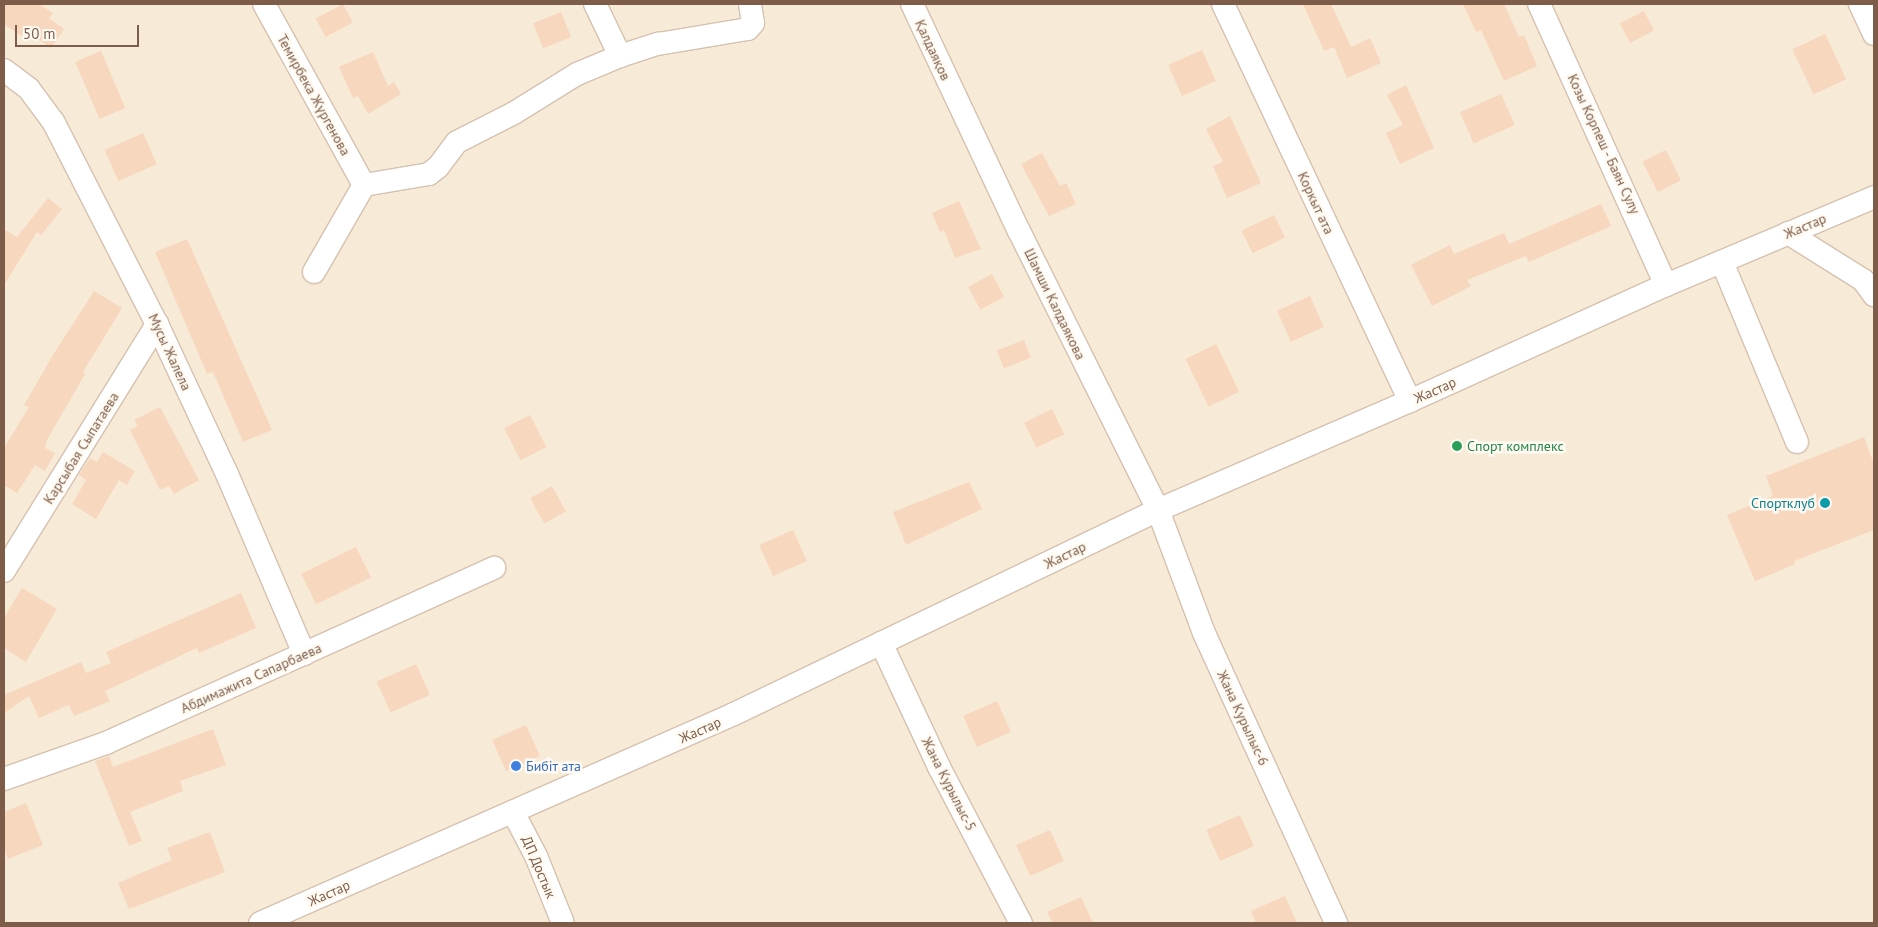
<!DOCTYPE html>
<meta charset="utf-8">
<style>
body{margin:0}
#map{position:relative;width:1878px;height:927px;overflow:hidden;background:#fef7ea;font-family:"PT Sans",sans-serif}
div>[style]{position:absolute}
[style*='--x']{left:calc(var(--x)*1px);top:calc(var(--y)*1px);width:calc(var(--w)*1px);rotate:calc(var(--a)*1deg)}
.residential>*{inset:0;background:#f7ead7;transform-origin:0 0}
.building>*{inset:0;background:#f7d7be;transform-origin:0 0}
.roads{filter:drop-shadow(1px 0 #d5c1b0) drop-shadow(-1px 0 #d5c1b0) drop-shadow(0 1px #d5c1b0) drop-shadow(0 -1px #d5c1b0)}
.minor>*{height:22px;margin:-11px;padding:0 11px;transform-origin:11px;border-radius:11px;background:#fff}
.dots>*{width:14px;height:14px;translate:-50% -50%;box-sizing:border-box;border:2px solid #fffaf2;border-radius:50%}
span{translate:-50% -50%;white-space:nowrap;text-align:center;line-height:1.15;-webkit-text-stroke:5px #fffaf2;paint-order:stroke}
.street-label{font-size:14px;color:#7d5d49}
.leisure-label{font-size:14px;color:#27864d}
.left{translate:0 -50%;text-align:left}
.culture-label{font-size:14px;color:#0d838f}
.right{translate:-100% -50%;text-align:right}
.shop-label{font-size:14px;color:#366cbe}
.frame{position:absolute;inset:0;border:5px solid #7d5d49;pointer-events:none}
.scale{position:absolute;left:15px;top:25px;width:124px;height:22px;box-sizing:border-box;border:2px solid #7d5d49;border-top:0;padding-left:6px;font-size:15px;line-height:18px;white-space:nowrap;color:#7d5d49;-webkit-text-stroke:4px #fffaf2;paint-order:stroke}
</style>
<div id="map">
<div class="residential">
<i style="left:4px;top:4px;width:1870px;height:919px"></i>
</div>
<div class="building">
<i style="clip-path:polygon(4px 4px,39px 4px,53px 13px,49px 18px,64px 29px,51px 48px,26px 31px,23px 37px,4px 24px)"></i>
<i style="left:343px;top:4px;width:21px;height:31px;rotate:62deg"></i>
<i style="clip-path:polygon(1303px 4px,1331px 4px,1351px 47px,1370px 38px,1381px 63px,1347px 78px,1334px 47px,1324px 51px)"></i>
<i style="clip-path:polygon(1463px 4px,1504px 4px,1519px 37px,1524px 35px,1537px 66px,1504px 81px,1481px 30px,1476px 32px)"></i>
<i style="left:1644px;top:11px;width:22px;height:27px;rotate:63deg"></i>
<i style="left:561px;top:12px;width:27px;height:30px;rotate:68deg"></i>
<i style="left:1825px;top:34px;width:50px;height:36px;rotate:65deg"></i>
<i style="left:1202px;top:50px;width:34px;height:37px;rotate:66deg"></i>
<i style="left:101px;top:51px;width:62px;height:28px;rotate:67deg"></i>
<i style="clip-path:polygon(373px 52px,388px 86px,394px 82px,401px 94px,368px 114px,358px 96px,353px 98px,339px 67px)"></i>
<i style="clip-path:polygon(1406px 85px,1434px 148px,1400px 164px,1386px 133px,1403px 125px,1387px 95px)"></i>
<i style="left:1501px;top:94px;width:34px;height:45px;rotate:66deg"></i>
<i style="clip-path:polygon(1230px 116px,1261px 183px,1227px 198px,1213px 166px,1223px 162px,1206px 129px)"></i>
<i style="left:143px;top:133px;width:34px;height:42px;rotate:66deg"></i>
<i style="left:1666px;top:150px;width:34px;height:26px;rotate:64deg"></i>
<i style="clip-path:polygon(1042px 153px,1060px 186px,1066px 183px,1076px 204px,1049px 216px,1021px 164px)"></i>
<i style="clip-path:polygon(48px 198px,62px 209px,41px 235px,37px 232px,4px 285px,4px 229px,17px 237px)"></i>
<i style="clip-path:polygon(959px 201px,981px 249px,955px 258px,944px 230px,940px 232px,932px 213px)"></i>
<i style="clip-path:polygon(1601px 204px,1611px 226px,1529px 262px,1526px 256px,1467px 280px,1471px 286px,1432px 306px,1411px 265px,1450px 245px,1454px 254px,1504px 233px,1509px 244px)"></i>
<i style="left:1274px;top:215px;width:25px;height:36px;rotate:64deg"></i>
<i style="clip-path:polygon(187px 239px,272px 430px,243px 442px,213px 372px,207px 374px,155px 252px)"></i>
<i style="left:992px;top:274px;width:26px;height:27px;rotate:62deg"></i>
<i style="clip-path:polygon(94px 291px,122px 308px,83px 372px,85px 374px,47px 440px,45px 448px,55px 453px,45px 471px,35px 465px,17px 493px,4px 485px,4px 448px,29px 407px,24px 405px,53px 355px)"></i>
<i style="left:1310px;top:296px;width:34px;height:36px;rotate:66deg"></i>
<i style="left:1024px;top:340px;width:19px;height:29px;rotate:69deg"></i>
<i style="left:1216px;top:344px;width:53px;height:34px;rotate:64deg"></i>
<i style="clip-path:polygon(160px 407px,199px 480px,174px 494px,169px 486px,160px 490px,130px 430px,138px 426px,134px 420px)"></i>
<i style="left:1052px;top:409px;width:28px;height:31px;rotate:64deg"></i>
<i style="left:530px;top:415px;width:36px;height:29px;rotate:63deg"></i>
<i style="clip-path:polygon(1864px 437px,1874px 464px,1874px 530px,1794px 561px,1795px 564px,1755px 581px,1727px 515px,1773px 496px,1766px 476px)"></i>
<i style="clip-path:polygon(103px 452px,135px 471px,127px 485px,119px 480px,96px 519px,72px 504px,86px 480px,79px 475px,90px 458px,97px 462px)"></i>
<i style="clip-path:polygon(969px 482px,982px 509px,906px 545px,893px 512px)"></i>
<i style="left:552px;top:486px;width:29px;height:25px;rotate:61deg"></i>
<i style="left:793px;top:530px;width:34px;height:37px;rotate:66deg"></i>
<i style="left:356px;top:547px;width:34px;height:61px;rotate:64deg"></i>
<i style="clip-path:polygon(22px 588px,57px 609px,26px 662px,4px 648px,4px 618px)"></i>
<i style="clip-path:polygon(241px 593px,256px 628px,199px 653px,197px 648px,105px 691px,110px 701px,74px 716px,69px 705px,39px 718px,29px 696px,4px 713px,4px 695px,81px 662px,86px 673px,111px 663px,106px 652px)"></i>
<i style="left:416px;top:664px;width:34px;height:43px;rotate:66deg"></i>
<i style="left:997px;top:701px;width:34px;height:37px;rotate:66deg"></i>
<i style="left:526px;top:725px;width:34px;height:37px;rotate:66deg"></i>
<i style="clip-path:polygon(213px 729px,226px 765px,180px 781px,183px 791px,130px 812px,142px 841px,129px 846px,95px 761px,109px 756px,113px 767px)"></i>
<i style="clip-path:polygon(26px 803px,43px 845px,8px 859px,4px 848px,4px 812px)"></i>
<i style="left:1240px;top:815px;width:34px;height:37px;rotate:66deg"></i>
<i style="left:1050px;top:830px;width:34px;height:37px;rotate:66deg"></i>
<i style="clip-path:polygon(210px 832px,225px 872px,129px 909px,118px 883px,172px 860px,167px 848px)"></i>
<i style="clip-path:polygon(1285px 896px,1297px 923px,1256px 923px,1251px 911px)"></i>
<i style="clip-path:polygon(1081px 897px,1093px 923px,1053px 923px,1047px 912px)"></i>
</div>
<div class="roads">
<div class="minor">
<i style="--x:264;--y:4;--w:207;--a:61.1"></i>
<i style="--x:595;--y:4;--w:58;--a:64.3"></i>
<i style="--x:912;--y:4;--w:251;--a:64.8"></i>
<i style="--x:1019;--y:231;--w:312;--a:63.5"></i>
<i style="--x:1158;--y:510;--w:131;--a:69.5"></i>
<i style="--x:1204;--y:633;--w:319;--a:65.5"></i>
<i style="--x:1223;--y:4;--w:439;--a:64.8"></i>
<i style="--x:1539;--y:4;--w:308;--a:65.7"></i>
<i style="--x:1860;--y:4;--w:33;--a:65"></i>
<i style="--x:4;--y:70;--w:31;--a:37"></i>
<i style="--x:29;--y:89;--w:42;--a:53.7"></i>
<i style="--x:54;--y:123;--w:226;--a:62.9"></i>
<i style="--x:157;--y:324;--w:166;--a:65"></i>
<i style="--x:227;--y:474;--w:196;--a:66.8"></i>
<i style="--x:364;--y:185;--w:66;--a:-9.6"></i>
<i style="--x:429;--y:174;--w:11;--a:-38"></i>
<i style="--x:438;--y:167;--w:31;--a:-53"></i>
<i style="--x:457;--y:142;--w:64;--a:-27"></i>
<i style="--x:514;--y:113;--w:74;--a:-31.8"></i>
<i style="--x:577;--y:74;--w:47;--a:-22.7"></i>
<i style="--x:620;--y:56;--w:40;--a:-18"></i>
<i style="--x:658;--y:44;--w:91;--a:-9.5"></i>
<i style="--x:748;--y:29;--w:8;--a:-50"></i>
<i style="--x:753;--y:23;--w:19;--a:-99"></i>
<i style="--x:1788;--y:233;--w:89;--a:32.1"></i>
<i style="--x:1863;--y:280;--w:19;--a:54"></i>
<i style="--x:1722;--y:262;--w:195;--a:67.4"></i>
<i style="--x:314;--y:272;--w:100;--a:-60.1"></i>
<i style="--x:4;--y:571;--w:291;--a:-58.2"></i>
<i style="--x:881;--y:643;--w:137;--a:64.9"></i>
<i style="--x:939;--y:767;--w:176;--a:62.3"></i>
<i style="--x:4;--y:779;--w:108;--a:-19.4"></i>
<i style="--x:106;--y:743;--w:426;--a:-24.3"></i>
<i style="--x:513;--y:812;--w:50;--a:62.4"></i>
<i style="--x:536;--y:856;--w:72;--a:68.1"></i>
<i style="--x:260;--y:923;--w:518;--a:-23.79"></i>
<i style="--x:734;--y:714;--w:471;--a:-25.7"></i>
<i style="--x:1158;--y:510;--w:275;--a:-23.4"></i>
<i style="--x:1410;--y:401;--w:281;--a:-24.4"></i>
<i style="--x:1666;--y:285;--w:226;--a:-22.9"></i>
</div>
</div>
<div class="dots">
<i style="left:1457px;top:446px;background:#2e9e5b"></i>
<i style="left:1825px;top:503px;background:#0f9aa8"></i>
<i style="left:516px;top:766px;background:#3f7fe0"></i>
</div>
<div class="street-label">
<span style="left:933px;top:50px;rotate:65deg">Қалдаяқов</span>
<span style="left:314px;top:95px;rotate:61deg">Темирбека Жүргенова</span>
<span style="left:1604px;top:144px;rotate:65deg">Козы Корпеш - Баян Сулу</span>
<span style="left:1316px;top:203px;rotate:65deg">Коркыт ата</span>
<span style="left:1805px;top:226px;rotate:-23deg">Жастар</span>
<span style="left:1055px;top:304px;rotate:64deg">Шамши Калдаякова</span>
<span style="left:170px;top:352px;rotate:65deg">Мусы Жалела</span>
<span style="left:1435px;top:390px;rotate:-24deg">Жастар</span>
<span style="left:81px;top:448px;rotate:-58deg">Карсыбая Сыпатаева</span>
<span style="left:1065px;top:555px;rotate:-26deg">Жастар</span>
<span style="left:251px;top:678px;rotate:-24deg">Абдимажита Сапарбаева</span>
<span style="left:1243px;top:718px;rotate:65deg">Жана Курылыс-6</span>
<span style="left:700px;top:730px;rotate:-24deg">Жастар</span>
<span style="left:949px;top:784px;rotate:63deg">Жана Курылыс-5</span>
<span style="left:539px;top:867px;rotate:67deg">ДП Достык</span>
<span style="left:329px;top:893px;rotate:-24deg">Жастар</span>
</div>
<div class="leisure-label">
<span class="left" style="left:1467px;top:446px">Спорт комплекс</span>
</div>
<div class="culture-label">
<span class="right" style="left:1815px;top:503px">Спортклуб</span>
</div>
<div class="shop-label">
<span class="left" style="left:526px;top:766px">Бибіт ата</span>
</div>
<div class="frame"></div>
<div class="scale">50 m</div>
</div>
